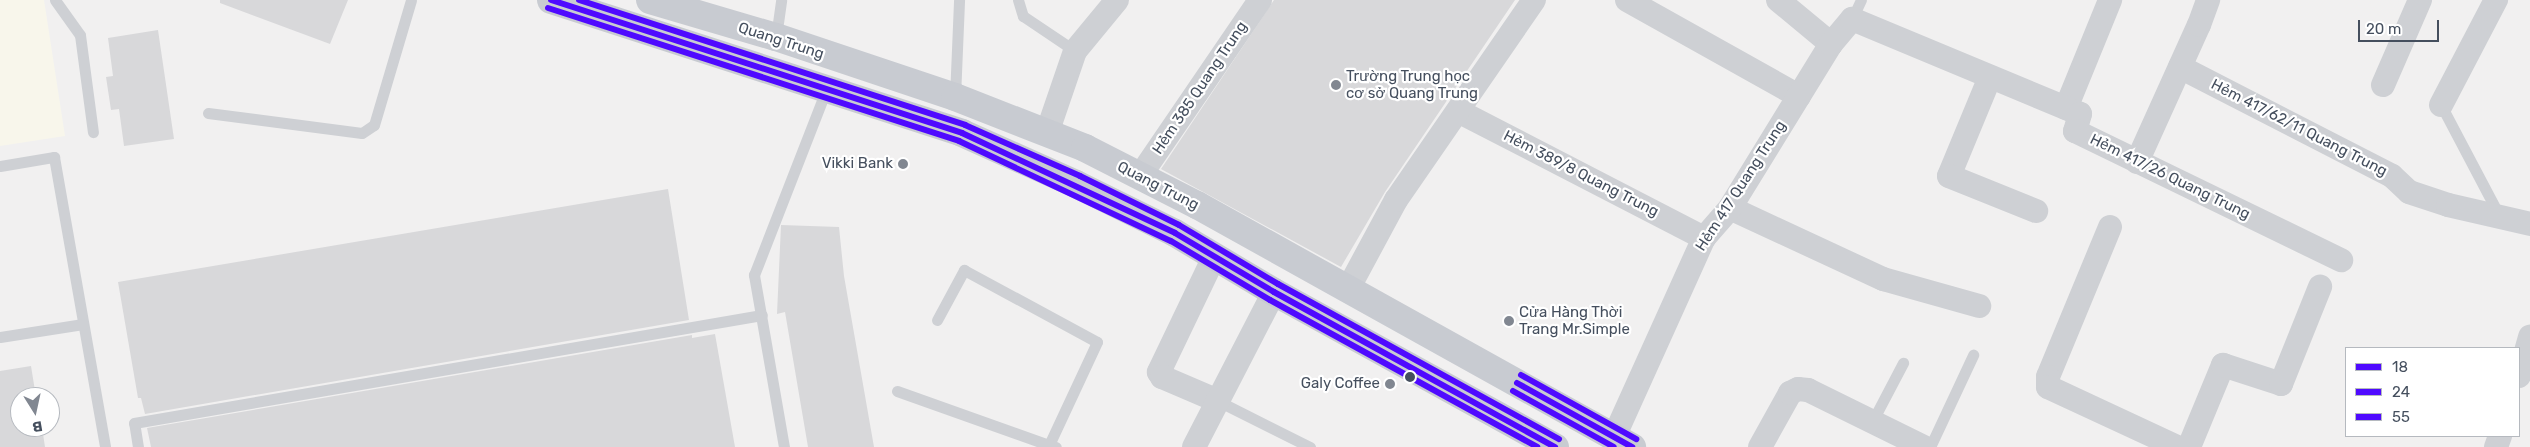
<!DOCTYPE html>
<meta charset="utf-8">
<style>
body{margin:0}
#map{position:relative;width:2530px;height:447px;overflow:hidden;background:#f1f0f0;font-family:Rubik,sans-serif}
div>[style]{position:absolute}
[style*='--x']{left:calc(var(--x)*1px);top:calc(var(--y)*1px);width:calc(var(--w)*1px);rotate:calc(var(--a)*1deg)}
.commercial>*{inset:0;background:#f8f6eb}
.building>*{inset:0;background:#d8d8da}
.lane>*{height:11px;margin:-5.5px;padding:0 5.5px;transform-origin:5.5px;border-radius:5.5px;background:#ced0d4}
.street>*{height:24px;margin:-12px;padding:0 12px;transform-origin:12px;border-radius:12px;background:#ced0d4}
.primary>*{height:28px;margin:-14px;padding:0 14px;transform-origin:14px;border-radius:14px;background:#c8cbd1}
.bus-1>*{height:6px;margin:-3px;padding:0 3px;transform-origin:3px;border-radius:3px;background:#4f0aff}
.bus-2>*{height:6px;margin:-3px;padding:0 3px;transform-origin:3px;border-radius:3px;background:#4f0aff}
.bus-3>*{height:6px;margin:-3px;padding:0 3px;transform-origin:3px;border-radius:3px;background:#4f0aff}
.dots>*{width:14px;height:14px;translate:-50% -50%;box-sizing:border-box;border:2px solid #fff;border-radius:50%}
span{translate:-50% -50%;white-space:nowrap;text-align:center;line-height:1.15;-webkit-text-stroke:4.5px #fff;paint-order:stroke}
.street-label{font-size:15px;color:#454f5e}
.poi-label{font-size:15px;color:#454f5e}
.left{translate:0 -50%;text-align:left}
.right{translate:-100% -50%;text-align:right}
.legend{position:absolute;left:2345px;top:347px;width:175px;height:90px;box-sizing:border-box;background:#fff;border:1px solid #b5b9bf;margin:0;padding:6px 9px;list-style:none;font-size:15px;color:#454f5e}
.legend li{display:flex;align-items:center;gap:10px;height:25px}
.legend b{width:25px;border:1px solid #b5b9bf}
.north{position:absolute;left:10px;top:387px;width:50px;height:50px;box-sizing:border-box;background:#fff;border:1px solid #b5b9bf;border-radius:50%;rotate:170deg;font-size:14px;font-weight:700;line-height:20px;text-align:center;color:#454f5e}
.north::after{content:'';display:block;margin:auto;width:18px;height:22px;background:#818791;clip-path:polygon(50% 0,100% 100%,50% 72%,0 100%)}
.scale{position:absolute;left:2358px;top:20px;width:81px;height:22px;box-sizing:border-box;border:2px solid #454f5e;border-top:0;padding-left:6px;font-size:15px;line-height:18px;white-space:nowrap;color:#454f5e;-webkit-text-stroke:4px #fff;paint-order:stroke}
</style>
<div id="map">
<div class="commercial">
<i style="clip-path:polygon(0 0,44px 0,65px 136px,0 146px)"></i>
</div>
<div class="building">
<i style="clip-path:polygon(220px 0,348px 0,330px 44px,220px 3px)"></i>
<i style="clip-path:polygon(1274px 0,1515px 0,1385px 192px,1341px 267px,1161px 169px)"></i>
<i style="clip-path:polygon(158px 30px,174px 139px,124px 146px,119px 109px,111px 110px,106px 77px,113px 76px,108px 38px)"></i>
<i style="clip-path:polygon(668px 189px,689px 320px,145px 414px,141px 398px,138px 398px,118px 282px)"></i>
<i style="clip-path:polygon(781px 225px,839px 227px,844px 276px,874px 447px,808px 447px,785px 312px,777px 314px)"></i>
<i style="clip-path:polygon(715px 334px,735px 447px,151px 447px,147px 428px,692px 335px,692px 338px)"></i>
<i style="clip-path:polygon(31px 366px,36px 397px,20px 397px,20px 427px,42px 427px,45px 447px,0 447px,0 371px)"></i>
</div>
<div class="lane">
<i style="--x:55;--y:0;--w:43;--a:54.5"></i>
<i style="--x:80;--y:35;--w:98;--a:82.4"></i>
<i style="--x:1018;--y:0;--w:17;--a:73"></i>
<i style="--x:1023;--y:16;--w:63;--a:33.9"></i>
<i style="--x:1852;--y:19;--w:21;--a:-65"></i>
<i style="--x:776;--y:37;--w:37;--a:-82"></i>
<i style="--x:955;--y:97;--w:97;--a:-87.6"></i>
<i style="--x:2441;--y:105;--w:127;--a:62.2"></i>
<i style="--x:208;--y:113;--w:155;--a:7.4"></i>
<i style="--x:362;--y:133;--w:14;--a:-34"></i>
<i style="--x:374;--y:125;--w:130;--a:-73.5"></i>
<i style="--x:0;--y:166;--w:55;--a:-9.5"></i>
<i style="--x:54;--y:157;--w:294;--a:80"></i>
<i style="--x:937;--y:320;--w:57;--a:-61.6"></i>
<i style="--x:964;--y:270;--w:151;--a:28.4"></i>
<i style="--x:1097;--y:342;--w:114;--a:115"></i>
<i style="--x:1049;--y:445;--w:7;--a:16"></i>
<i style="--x:0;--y:337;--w:84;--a:-8.9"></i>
<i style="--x:897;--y:391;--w:161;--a:19.6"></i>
<i style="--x:1049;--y:445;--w:2;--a:117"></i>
<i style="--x:1218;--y:401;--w:103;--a:26.6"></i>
<i style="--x:1872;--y:422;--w:67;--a:-62.3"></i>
<i style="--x:138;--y:447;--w:24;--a:-99"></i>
<i style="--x:134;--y:423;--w:637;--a:-9.76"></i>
<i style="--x:784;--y:447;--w:175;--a:-99.9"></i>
<i style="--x:754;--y:275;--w:199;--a:-68.7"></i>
<i style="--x:1930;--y:447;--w:102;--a:-64.9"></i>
</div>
<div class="street">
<i style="--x:1627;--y:0;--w:197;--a:29.2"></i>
<i style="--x:1778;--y:0;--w:69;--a:39.7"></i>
<i style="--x:2180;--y:67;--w:238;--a:27.2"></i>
<i style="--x:2392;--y:176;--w:23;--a:43"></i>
<i style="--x:2409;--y:192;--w:41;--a:18.4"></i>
<i style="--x:2448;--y:205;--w:84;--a:13"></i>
<i style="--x:1990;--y:77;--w:107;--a:112.5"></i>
<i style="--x:1949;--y:176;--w:94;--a:21.9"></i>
<i style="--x:2383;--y:85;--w:93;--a:-66.5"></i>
<i style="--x:2441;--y:105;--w:119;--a:-62.4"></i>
<i style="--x:2066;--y:108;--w:117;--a:-67.8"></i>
<i style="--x:1458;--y:111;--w:277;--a:27.3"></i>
<i style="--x:1047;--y:133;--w:87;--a:-71.1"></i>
<i style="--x:1075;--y:51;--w:66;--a:-50.5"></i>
<i style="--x:2137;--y:162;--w:150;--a:-65.7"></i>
<i style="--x:2199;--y:25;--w:27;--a:-70"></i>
<i style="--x:1140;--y:176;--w:213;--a:-55.7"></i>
<i style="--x:1730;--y:208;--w:169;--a:24.9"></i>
<i style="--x:1883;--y:279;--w:100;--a:15.7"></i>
<i style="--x:2110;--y:227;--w:162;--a:112.5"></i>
<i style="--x:2048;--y:377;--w:10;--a:90"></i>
<i style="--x:2048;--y:387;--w:142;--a:24.9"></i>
<i style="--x:1215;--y:255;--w:130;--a:115.6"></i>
<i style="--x:1159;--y:372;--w:6;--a:59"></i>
<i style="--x:1162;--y:377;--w:61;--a:23.2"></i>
<i style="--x:1348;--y:289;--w:101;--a:-61.7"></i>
<i style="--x:1396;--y:200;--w:243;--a:-55.4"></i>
<i style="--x:2519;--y:376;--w:41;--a:-74.2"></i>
<i style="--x:1614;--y:437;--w:218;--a:-65.7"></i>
<i style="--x:1704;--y:238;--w:40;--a:-49"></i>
<i style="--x:1730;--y:208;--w:193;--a:-58.4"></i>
<i style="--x:1831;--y:44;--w:33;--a:-50"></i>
<i style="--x:1852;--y:19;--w:247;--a:22.6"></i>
<i style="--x:2080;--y:114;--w:18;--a:106"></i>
<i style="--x:2075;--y:131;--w:296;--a:25.9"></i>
<i style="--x:1194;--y:447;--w:174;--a:-62.7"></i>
<i style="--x:1760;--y:447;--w:62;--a:-60.9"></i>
<i style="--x:1790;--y:393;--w:9;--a:-27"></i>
<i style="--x:1798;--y:389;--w:10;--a:6"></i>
<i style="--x:1808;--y:390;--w:129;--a:26.2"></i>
<i style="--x:2189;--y:447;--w:89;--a:-67.5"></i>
<i style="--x:2223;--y:365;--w:61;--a:18.1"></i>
<i style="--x:2281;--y:384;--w:105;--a:-68.1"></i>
<i style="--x:2496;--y:447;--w:12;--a:-70"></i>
</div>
<div class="primary">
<i style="--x:551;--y:0;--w:432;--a:17.9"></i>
<i style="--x:962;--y:133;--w:125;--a:24.1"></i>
<i style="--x:1076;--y:184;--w:110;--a:26.3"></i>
<i style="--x:1175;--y:233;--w:115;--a:30.8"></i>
<i style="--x:1274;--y:292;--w:321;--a:28.9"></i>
<i style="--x:650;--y:0;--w:131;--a:16.4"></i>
<i style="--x:776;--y:37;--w:189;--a:18.5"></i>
<i style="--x:955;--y:97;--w:140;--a:21.4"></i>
<i style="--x:1085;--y:148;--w:126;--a:27"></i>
<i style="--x:1197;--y:205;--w:498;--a:29.1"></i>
</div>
<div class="bus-1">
<i style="--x:551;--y:0;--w:432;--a:17.9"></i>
<i style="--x:962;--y:133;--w:235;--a:25.1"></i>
<i style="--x:1175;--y:233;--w:115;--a:30.8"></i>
<i style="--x:1274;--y:292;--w:321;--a:28.9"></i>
<i style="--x:1517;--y:383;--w:132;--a:29.1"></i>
</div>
<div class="bus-2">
<i style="--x:548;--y:8;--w:432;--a:17.9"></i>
<i style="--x:959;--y:141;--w:234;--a:25.3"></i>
<i style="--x:1171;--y:241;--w:115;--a:30.8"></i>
<i style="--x:1270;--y:300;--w:305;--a:28.8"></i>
<i style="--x:1513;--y:391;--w:115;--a:29"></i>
</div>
<div class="bus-3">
<i style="--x:579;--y:0;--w:406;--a:17.9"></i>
<i style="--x:965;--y:125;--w:126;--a:23.9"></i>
<i style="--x:1080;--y:176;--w:110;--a:26.3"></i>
<i style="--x:1179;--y:225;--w:115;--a:30.8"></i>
<i style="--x:1278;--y:284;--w:321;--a:28.9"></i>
<i style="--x:1521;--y:375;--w:132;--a:29.1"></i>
</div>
<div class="dots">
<i style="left:1336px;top:85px;background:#818791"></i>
<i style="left:903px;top:164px;background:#818791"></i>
<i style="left:1509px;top:321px;background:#818791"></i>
<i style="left:1410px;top:377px;background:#454f5e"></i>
<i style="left:1390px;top:384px;background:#818791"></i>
</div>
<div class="street-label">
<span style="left:781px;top:41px;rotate:18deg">Quang Trung</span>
<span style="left:1200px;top:88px;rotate:-56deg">Hẻm 385 Quang Trung</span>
<span style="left:2299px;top:128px;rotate:27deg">Hẻm 417/62/11 Quang Trung</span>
<span style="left:1581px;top:174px;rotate:27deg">Hẻm 389/8 Quang Trung</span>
<span style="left:2170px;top:177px;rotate:26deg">Hẻm 417/26 Quang Trung</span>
<span style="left:1158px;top:186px;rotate:27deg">Quang Trung</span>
<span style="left:1741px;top:186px;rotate:-57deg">Hẻm 417 Quang Trung</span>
</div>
<div class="poi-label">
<span class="left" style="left:1346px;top:85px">Trường Trung học<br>cơ sở Quang Trung</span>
<span class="right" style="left:893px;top:164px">Vikki Bank</span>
<span class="left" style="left:1519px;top:321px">Cửa Hàng Thời<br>Trang Mr.Simple</span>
<span class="right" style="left:1380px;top:384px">Galy Coffee</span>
</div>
<ul class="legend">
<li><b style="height:6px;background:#4f0aff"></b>18</li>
<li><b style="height:6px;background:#4f0aff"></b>24</li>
<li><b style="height:6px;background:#4f0aff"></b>55</li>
</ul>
<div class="north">B</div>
<div class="scale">20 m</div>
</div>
